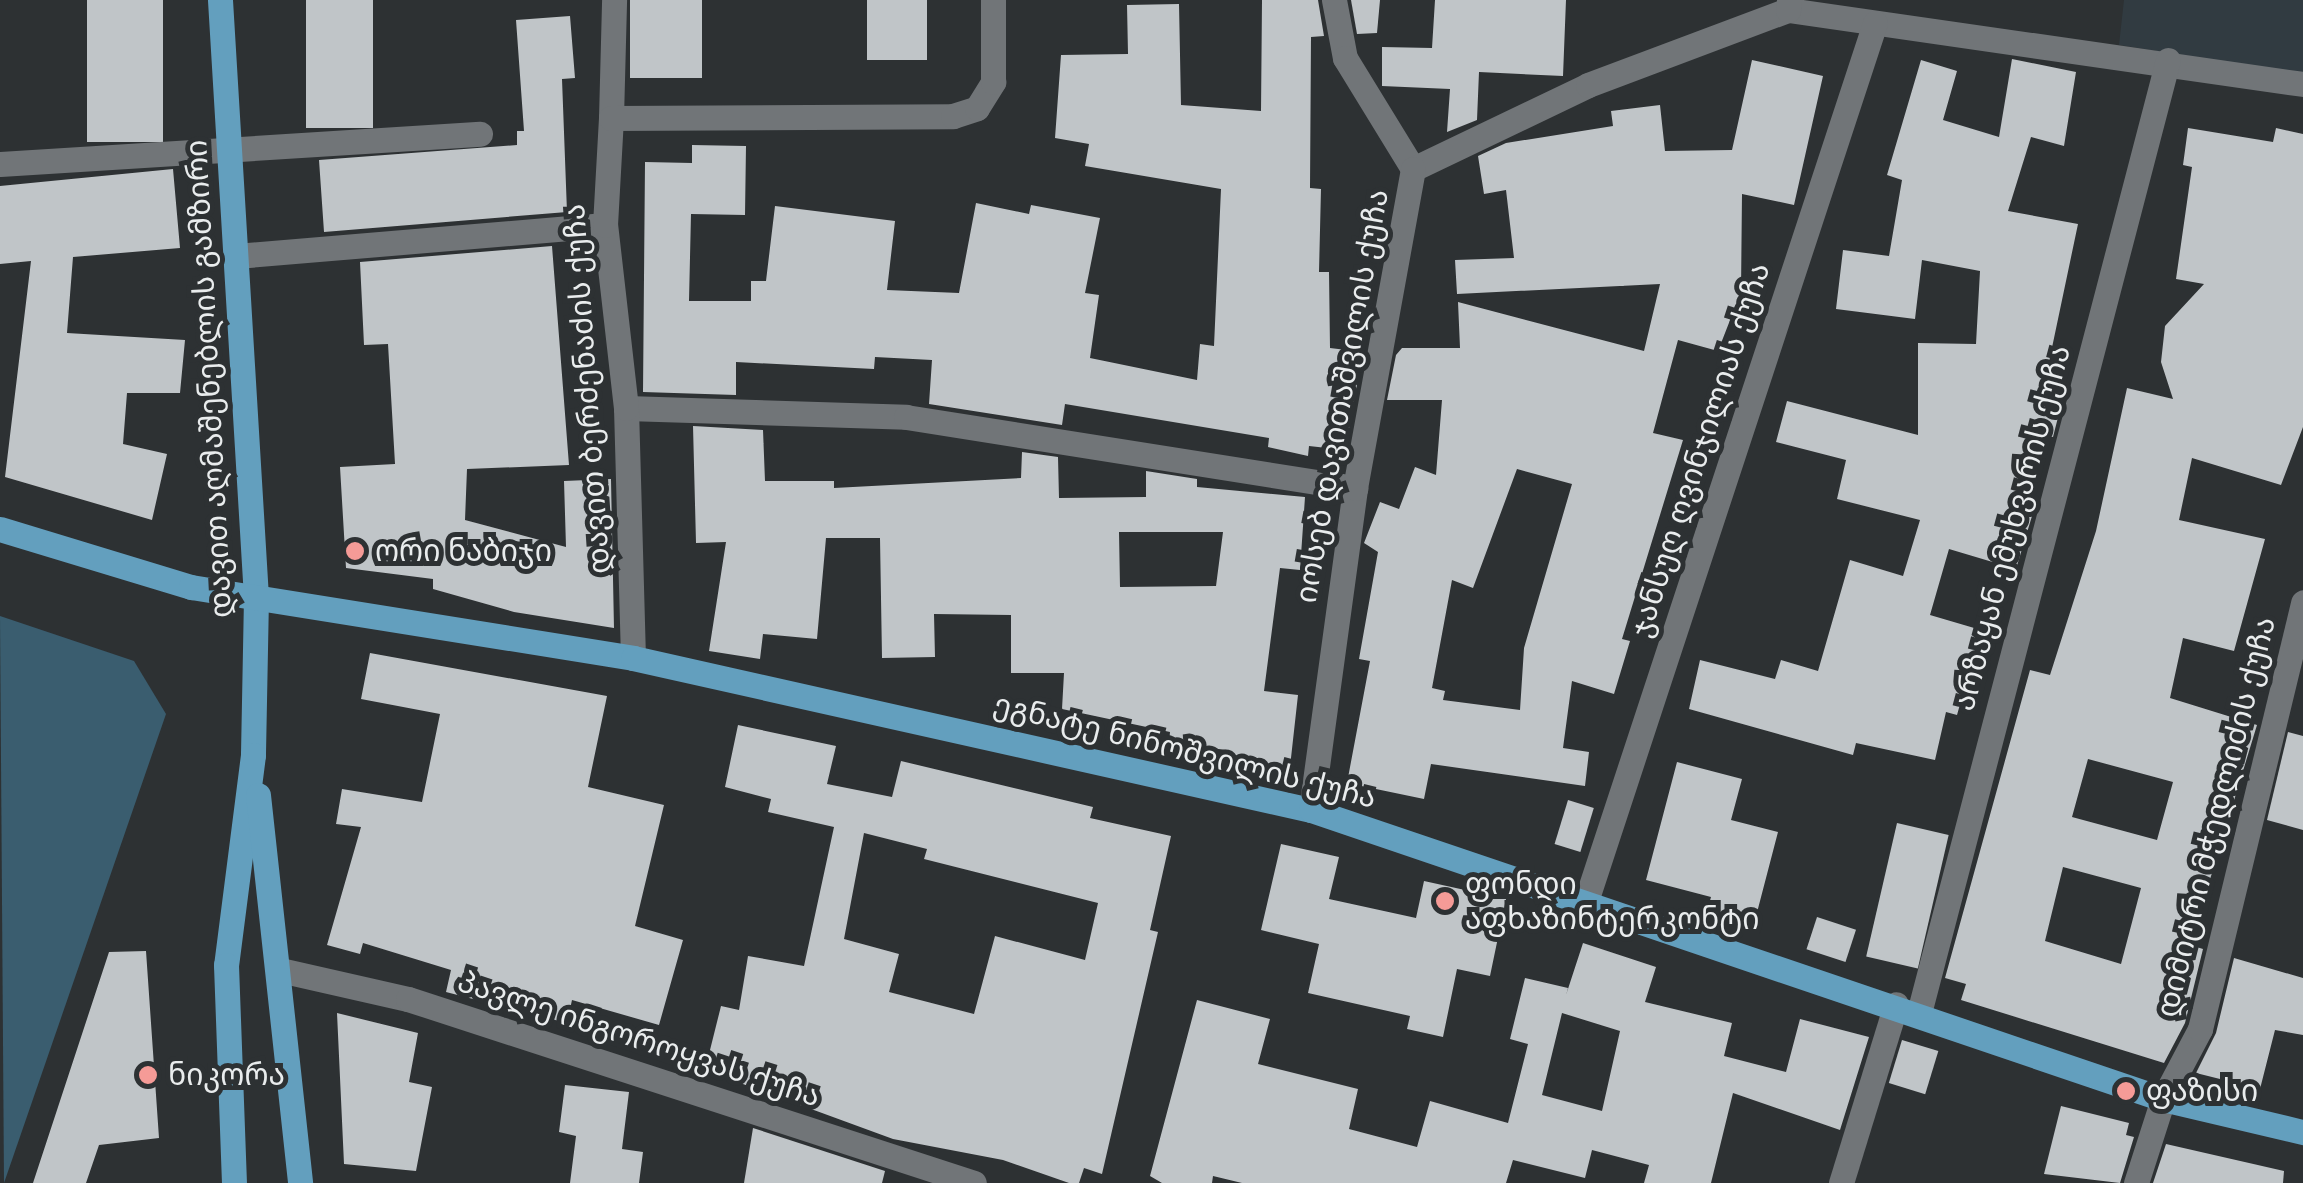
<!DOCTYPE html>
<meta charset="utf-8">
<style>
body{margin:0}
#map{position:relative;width:2303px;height:1183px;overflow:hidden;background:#2d3133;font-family:"Times New Roman","Noto Sans Georgian",serif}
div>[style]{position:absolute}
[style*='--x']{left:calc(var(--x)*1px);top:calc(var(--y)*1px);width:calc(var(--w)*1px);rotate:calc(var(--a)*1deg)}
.built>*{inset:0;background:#313b41}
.green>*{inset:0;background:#3a5d6f}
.building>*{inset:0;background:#c0c5c8;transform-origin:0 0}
.minor>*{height:25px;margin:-12.5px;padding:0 12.5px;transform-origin:12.5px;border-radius:12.5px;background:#717578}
.major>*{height:25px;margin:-12.5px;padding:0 12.5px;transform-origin:12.5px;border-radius:12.5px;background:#639fbe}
.dots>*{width:28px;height:28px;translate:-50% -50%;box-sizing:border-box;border:5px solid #2d3133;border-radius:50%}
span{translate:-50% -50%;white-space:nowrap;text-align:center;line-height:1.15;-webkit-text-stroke:10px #2d3133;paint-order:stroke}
.street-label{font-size:30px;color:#e9eced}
.poi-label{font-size:30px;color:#e9eced}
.left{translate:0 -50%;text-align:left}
</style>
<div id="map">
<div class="built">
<i style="clip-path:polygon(2124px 0,2303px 0,2303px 74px,2119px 45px)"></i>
</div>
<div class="green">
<i style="clip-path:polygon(0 616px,134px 661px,166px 714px,4px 1183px)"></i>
</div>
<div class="building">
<i style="left:87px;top:0;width:76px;height:142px"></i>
<i style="left:306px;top:0;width:67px;height:128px"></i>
<i style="left:630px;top:0;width:72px;height:78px"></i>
<i style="left:867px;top:0;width:60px;height:60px"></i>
<i style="clip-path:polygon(1262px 0,1318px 0,1324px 36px,1311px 37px,1310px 188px,1321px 189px,1319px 272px,1329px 272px,1330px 348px,1363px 352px,1345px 450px,1309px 446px,1308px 456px,1268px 447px,1269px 438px,1065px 404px,1062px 425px,929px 404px,932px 360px,875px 357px,874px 369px,736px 362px,736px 395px,643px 392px,645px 162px,692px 163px,692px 145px,746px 146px,745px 215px,691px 214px,689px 301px,751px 301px,751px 281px,766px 281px,775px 206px,895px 221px,887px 290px,959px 293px,976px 203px,1029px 214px,1031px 205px,1100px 218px,1085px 293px,1099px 295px,1090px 358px,1197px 380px,1200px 344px,1214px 346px,1221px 189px,1085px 166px,1089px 144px,1055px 138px,1061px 55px,1128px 54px,1127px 5px,1179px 4px,1181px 105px,1261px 111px)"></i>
<i style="clip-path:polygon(1351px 0,1380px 0,1377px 33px,1357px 34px)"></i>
<i style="clip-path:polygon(1435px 0,1566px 0,1563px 76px,1479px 72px,1477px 120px,1447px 132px,1450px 89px,1382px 86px,1382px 47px,1432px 48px)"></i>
<i style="clip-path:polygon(570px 16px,575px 78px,562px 79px,567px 212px,324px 232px,319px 160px,517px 145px,517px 131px,524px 131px,516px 20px)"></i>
<i style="clip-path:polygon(2012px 59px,2076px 72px,2064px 146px,2031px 137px,2008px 211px,2078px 224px,2045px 381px,2066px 386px,2053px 437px,2034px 433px,2016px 511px,2032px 516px,2016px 569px,1949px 549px,1930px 615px,1981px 630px,1957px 715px,1946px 712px,1935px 760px,1856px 743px,1853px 755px,1689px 709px,1700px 660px,1775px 679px,1781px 660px,1818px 671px,1850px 560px,1903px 576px,1920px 520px,1837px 499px,1846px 460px,1776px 442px,1787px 401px,1918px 435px,1918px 343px,1976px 344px,1980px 271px,1922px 260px,1915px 319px,1836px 309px,1843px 250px,1889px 256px,1902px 180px,1887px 175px,1921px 60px,1957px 71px,1943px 120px,1999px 137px)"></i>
<i style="clip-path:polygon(evenodd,1752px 60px,1823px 76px,1794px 205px,1742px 194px,1741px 292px,1718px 351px,1678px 340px,1653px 433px,1683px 440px,1622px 639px,1630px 641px,1614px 694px,1572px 681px,1563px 748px,1589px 752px,1585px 786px,1431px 764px,1424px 799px,1347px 783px,1370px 661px,1359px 659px,1378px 552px,1364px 543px,1380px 502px,1399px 509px,1415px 467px,1436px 475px,1442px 400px,1387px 400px,1396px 355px,1402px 348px,1460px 348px,1458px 302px,1644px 351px,1660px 284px,1457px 294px,1455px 260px,1514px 258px,1506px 190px,1484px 194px,1478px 156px,1506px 143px,1613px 126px,1611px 111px,1660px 105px,1665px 151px,1732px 150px,1752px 60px,1517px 469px,1572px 484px,1524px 648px,1520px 710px,1443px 700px,1445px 691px,1432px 688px,1452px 580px,1473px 588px,1517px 469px)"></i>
<i style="clip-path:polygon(evenodd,2188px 128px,2273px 142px,2276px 128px,2303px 134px,2303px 427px,2281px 485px,2192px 458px,2179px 520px,2265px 539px,2234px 651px,2183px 638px,2170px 698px,2257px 725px,2190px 945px,2203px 949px,2185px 1023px,2164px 1063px,1961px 1000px,1966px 984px,1945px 978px,2030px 670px,2050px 675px,2096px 531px,2127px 388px,2173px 399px,2161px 362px,2165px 326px,2204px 284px,2176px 279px,2192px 167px,2183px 165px,2188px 128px,2088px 759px,2173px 782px,2157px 840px,2072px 817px,2088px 759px,2188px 128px,2063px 867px,2141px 888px,2121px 964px,2045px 941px,2063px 867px)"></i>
<i style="clip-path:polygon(173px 169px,180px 248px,73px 257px,67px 333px,185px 340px,180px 393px,127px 393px,123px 444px,167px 454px,152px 520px,5px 477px,31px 261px,0 264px,0 186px)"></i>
<i style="clip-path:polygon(552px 246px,569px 465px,467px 469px,465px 520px,566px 547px,564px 481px,611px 479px,614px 628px,514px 612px,433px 589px,433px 579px,346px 568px,340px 467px,395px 464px,388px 344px,364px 345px,360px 262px)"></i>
<i style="clip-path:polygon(evenodd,693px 426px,763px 430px,765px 481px,834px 481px,834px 488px,1021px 478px,1022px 452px,1058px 457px,1059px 498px,1146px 497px,1146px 471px,1197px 479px,1197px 487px,1305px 497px,1300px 570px,1280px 568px,1264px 691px,1298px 695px,1289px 776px,1225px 769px,1227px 750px,1169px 743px,1170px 732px,1062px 709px,1064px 673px,1011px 673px,1011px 615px,934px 614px,935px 657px,882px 658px,880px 538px,826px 538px,817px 639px,763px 634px,760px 659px,709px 651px,726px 542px,696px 543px,693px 426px,1119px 532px,1223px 532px,1216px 586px,1120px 587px,1119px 532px)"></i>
<i style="clip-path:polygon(370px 653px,607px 696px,588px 787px,664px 805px,635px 926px,683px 940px,659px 1025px,572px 1000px,567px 1023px,446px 992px,451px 970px,363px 943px,360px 954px,327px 945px,361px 827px,336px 824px,342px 789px,422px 802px,440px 714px,361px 699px)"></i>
<i style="clip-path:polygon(evenodd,738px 725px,836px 746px,827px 784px,892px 797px,901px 761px,1093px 807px,1090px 818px,1171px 836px,1150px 930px,1158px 932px,1102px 1174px,1084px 1168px,1079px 1183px,1069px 1183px,1003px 1160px,893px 1139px,705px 1070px,721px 1006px,739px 1010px,748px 956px,804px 966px,834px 827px,768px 812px,771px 799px,725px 787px,738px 725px,864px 833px,927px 849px,924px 859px,1098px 903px,1085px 960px,995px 936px,974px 1014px,889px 992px,899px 954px,844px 939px,864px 833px)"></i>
<i style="clip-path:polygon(2288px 732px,2303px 736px,2303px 830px,2267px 820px)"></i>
<i style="clip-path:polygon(1677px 762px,1742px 779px,1731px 820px,1778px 832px,1754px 924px,1707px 911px,1711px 897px,1646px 880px)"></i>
<i style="left:1568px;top:800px;width:27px;height:46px;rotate:17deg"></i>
<i style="left:1897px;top:823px;width:53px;height:137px;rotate:13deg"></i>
<i style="clip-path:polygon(1281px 844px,1339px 857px,1329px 899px,1416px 918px,1424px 881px,1506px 899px,1490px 976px,1457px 969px,1443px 1037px,1407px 1029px,1410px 1016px,1308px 993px,1319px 944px,1261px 930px)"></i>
<i style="left:1817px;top:917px;width:41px;height:34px;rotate:18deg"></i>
<i style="clip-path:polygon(evenodd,1583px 943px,1656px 967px,1645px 1002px,1732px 1023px,1724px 1056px,1786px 1072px,1800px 1019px,1869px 1037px,1840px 1130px,1733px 1093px,1711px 1183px,1644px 1183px,1649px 1165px,1592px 1150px,1585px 1178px,1513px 1160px,1506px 1183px,1242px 1183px,1213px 1176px,1212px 1183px,1162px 1183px,1150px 1176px,1197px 1000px,1270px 1019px,1258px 1064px,1358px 1089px,1349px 1129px,1417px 1147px,1430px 1101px,1508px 1123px,1528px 1044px,1510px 1039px,1525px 978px,1568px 988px,1566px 995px,1583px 943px,1562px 1013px,1620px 1031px,1602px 1111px,1542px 1095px,1562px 1013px)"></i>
<i style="clip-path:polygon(146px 951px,159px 1138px,99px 1145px,86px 1183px,33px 1183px,109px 952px)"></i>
<i style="clip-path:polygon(2234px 958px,2303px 978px,2303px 1035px,2275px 1030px,2260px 1089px,2196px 1073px,2216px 1033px)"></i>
<i style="clip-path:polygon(337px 1013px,418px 1033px,409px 1082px,432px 1087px,416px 1171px,344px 1164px)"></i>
<i style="left:1902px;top:1040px;width:38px;height:45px;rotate:17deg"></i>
<i style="clip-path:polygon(565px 1085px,629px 1092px,622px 1149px,643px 1152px,639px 1183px,570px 1183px,576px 1136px,559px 1132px)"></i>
<i style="clip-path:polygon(2061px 1106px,2129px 1123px,2126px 1135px,2134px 1137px,2120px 1183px,2044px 1174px)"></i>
<i style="clip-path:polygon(753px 1128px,885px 1171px,882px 1183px,744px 1183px)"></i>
<i style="clip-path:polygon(2166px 1144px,2284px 1171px,2283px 1183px,2153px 1183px)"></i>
</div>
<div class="minor">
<i style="--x:1334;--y:0;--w:59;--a:79.3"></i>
<i style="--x:1345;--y:58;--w:130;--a:58.5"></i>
<i style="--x:1788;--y:10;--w:520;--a:8.18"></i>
<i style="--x:611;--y:118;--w:118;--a:-88.5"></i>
<i style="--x:0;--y:164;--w:481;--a:-3.6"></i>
<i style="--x:1413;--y:169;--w:194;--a:-25.6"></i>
<i style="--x:1588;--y:85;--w:214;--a:-20.6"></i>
<i style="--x:1788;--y:10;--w:10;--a:-84"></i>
<i style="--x:236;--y:256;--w:370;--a:-4.8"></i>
<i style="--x:626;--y:408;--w:280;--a:1.8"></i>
<i style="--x:906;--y:417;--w:455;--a:9"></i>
<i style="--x:633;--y:658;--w:250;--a:-91.6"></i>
<i style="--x:626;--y:408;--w:184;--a:-96.5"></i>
<i style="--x:605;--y:225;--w:107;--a:-86.8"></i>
<i style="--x:611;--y:118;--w:342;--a:-0.3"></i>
<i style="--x:953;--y:116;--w:25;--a:-18"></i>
<i style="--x:977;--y:108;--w:31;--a:-58"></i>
<i style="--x:993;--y:82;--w:82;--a:-90"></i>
<i style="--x:1311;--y:810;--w:325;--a:-82.2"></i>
<i style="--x:1355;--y:488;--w:324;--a:-79.7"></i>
<i style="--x:1587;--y:898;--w:921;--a:-71.78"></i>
<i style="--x:280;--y:970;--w:131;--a:12.8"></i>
<i style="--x:408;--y:999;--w:595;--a:18.01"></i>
<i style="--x:1919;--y:1013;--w:985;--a:-75.36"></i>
<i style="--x:1841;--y:1183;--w:187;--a:-72.9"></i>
<i style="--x:2136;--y:1183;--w:88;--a:-72.2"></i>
<i style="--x:2163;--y:1099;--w:79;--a:-62.1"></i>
<i style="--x:2200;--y:1029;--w:439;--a:-76.4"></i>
</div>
<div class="major">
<i style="--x:220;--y:0;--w:598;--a:86.55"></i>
<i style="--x:256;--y:597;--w:158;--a:91.1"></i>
<i style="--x:253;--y:755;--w:212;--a:97.3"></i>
<i style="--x:226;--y:965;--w:218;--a:87.9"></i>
<i style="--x:0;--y:529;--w:200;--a:16.9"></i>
<i style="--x:191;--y:587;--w:448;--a:9.1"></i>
<i style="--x:633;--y:658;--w:695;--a:12.64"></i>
<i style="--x:1311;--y:810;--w:900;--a:18.74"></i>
<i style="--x:2163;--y:1099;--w:144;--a:13.3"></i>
<i style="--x:258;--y:795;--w:390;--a:83.8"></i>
</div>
<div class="dots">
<i style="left:355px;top:551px;background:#f59b97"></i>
<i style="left:1445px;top:901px;background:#f59b97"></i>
<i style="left:148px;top:1075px;background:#f59b97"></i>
<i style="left:2126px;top:1091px;background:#f59b97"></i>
</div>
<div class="street-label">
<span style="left:209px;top:379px;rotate:-93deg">დავით აღმაშენებლის გამზირი</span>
<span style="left:587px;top:389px;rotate:-94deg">დავით ბერძენაძის ქუჩა</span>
<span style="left:1342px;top:396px;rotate:-80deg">იოსებ დავითაშვილის ქუჩა</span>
<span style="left:1700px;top:450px;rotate:-72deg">ჯანსუღ ღვინჯილიას ქუჩა</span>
<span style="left:2012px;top:528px;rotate:-75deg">არზაყან ემუხვარის ქუჩა</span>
<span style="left:1185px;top:751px;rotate:14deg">ეგნატე ნინოშვილის ქუჩა</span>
<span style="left:2216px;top:817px;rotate:-76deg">დიმიტრი მჭედლიძის ქუჩა</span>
<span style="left:639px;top:1039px;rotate:18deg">პავლე ინგოროყვას ქუჩა</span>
</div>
<div class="poi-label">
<span class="left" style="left:375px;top:551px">ორი ნაბიჯი</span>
<span class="left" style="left:1465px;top:901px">ფონდი<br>აფხაზინტერკონტი</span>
<span class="left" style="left:168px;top:1075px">ნიკორა</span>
<span class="left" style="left:2146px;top:1091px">ფაზისი</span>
</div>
</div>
